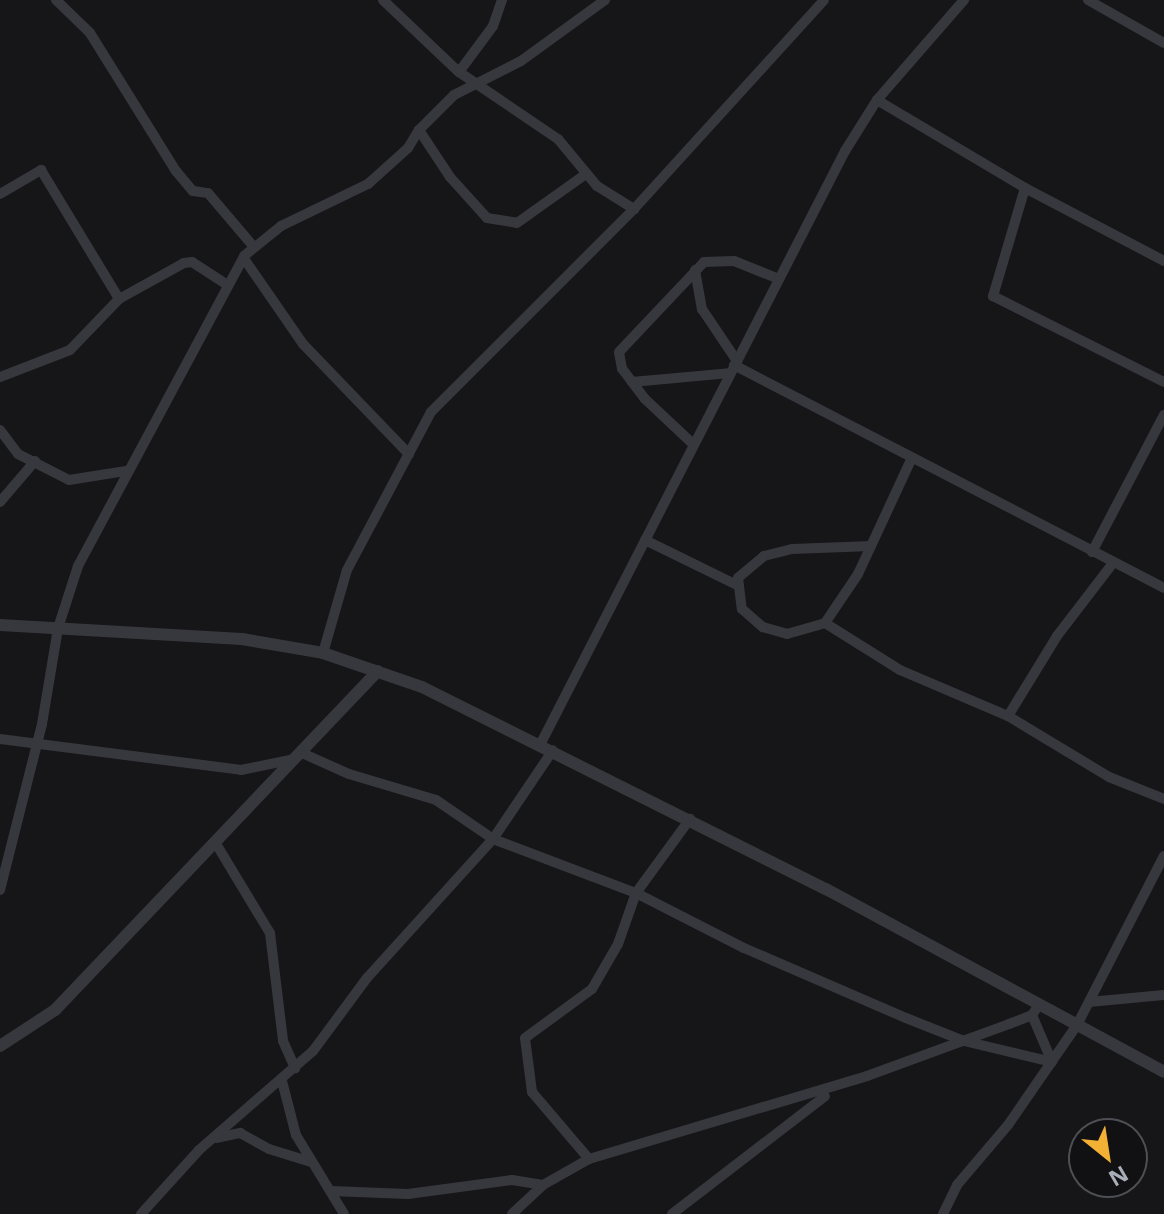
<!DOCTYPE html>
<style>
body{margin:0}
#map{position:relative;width:1164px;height:1214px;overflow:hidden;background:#161618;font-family:"Noto Sans",sans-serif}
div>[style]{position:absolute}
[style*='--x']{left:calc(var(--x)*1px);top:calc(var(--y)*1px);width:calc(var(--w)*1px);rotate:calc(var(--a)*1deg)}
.minor>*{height:10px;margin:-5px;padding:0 5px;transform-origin:5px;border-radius:5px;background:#37383d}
.tertiary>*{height:12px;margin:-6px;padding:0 6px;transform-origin:6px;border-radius:6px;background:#37383d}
span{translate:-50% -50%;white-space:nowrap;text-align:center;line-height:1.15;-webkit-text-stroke:8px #111113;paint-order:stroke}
.north{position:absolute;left:1068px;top:1118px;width:80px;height:80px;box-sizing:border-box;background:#111113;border:2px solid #4d4f55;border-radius:50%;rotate:150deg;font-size:22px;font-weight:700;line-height:32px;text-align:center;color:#a8adb8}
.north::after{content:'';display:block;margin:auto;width:28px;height:36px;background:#f2b134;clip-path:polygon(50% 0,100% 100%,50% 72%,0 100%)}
</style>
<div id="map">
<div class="minor">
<i style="--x:56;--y:0;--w:47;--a:44.1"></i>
<i style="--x:90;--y:33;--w:163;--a:58.1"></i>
<i style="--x:176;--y:171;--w:26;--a:50"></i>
<i style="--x:193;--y:191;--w:15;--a:8"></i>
<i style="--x:208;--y:193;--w:70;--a:49.7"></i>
<i style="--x:383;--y:0;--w:105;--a:43.5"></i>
<i style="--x:459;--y:72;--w:120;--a:34.1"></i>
<i style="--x:558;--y:139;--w:61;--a:50.3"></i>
<i style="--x:597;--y:186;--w:44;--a:31.9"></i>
<i style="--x:1088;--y:0;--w:87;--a:29.5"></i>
<i style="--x:459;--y:72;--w:57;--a:-53.5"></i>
<i style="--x:493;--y:26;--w:28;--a:-71"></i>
<i style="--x:877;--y:100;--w:172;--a:30.7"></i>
<i style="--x:1025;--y:188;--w:157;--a:27.7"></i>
<i style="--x:419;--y:130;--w:56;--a:56.6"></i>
<i style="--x:450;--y:177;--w:55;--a:47.9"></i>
<i style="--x:487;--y:218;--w:30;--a:9"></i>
<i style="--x:517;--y:223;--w:85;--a:-35.4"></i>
<i style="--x:1025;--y:188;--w:113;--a:106.5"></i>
<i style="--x:993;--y:296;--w:191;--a:26.7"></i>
<i style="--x:0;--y:194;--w:48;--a:-30.3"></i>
<i style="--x:41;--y:170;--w:151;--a:58.8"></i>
<i style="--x:245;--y:260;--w:102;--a:55.4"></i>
<i style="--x:303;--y:344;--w:153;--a:46.1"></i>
<i style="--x:695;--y:270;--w:40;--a:80"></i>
<i style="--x:702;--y:309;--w:63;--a:56.1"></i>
<i style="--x:734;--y:365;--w:484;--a:27.4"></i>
<i style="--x:0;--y:377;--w:75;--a:-21.1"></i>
<i style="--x:70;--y:350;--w:71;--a:-46.1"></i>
<i style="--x:119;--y:299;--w:74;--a:-29"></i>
<i style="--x:184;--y:263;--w:8;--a:-7"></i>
<i style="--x:192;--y:262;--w:40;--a:32.9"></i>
<i style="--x:632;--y:382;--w:98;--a:-5.2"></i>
<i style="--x:0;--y:430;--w:30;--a:53"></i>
<i style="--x:18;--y:454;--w:57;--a:27"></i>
<i style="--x:69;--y:480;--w:58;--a:-9"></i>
<i style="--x:693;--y:444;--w:66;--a:-136.8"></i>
<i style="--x:645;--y:399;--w:38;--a:-127"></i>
<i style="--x:622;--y:369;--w:17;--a:-100"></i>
<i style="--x:619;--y:352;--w:124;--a:-46.6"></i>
<i style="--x:704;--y:262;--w:30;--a:-2"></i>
<i style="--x:734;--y:261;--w:48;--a:21.8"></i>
<i style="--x:0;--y:502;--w:54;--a:-49.5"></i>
<i style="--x:645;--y:540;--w:102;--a:26.1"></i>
<i style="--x:871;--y:546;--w:79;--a:177.8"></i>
<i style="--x:792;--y:549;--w:29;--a:166"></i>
<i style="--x:764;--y:556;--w:34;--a:140"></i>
<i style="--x:738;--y:578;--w:31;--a:83"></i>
<i style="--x:742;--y:609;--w:28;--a:41"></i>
<i style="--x:763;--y:627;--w:25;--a:16"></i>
<i style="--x:787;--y:634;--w:40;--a:-16"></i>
<i style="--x:825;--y:623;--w:59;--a:-56"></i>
<i style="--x:858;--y:574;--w:126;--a:-65.1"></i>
<i style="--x:1092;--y:552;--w:155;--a:-62.3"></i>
<i style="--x:825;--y:623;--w:89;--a:32.1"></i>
<i style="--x:900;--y:670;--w:117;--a:23.1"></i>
<i style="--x:1008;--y:716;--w:118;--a:31.1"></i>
<i style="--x:1109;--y:777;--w:59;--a:21.8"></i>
<i style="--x:323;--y:653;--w:86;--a:-73.9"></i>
<i style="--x:347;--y:570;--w:179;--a:-62"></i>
<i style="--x:431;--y:412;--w:287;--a:-45"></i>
<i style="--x:634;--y:209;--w:282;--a:-47.7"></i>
<i style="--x:1008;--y:716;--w:94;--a:-58.5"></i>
<i style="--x:1057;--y:636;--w:92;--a:-52.5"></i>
<i style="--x:0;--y:739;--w:243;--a:7.3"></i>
<i style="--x:241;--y:770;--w:54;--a:-11.7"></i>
<i style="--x:540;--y:745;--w:668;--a:-62.82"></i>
<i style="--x:845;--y:151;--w:60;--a:-57.9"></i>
<i style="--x:877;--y:100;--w:133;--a:-49"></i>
<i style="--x:302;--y:753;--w:51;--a:24.1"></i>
<i style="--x:349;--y:774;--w:91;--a:16.6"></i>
<i style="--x:436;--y:800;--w:69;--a:34.4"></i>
<i style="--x:493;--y:839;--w:153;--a:20.7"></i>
<i style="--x:636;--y:893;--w:121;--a:27"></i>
<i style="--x:744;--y:948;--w:176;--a:23.4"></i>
<i style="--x:906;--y:1018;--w:62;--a:21.6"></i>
<i style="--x:964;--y:1041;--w:90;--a:13.4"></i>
<i style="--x:215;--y:842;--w:106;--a:58.9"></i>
<i style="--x:270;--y:933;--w:109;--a:83.1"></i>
<i style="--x:283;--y:1041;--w:30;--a:66"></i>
<i style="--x:0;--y:890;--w:171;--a:-75.8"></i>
<i style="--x:42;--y:724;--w:97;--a:-80.5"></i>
<i style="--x:58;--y:628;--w:65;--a:-72.1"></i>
<i style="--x:78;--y:566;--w:352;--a:-61.8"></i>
<i style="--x:244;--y:256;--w:48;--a:-39"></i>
<i style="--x:281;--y:226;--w:97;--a:-25.8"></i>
<i style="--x:368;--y:184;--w:54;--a:-42"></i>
<i style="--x:408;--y:148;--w:21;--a:-59"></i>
<i style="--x:419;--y:130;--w:49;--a:-45"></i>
<i style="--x:454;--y:95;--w:75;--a:-26.9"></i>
<i style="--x:521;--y:61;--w:104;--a:-36"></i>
<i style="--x:1089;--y:1002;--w:75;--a:-5.3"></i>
<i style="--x:1032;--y:1015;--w:51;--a:66.9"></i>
<i style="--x:282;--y:1081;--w:56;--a:75.5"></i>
<i style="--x:296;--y:1135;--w:92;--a:58.7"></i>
<i style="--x:216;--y:1138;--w:25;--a:-12"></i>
<i style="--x:240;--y:1133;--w:33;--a:29"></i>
<i style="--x:269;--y:1149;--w:44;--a:17.2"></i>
<i style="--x:589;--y:1159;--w:88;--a:-130.4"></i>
<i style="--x:532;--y:1092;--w:54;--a:-97.4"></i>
<i style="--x:525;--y:1038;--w:83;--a:-36.2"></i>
<i style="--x:592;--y:989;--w:52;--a:-60"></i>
<i style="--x:618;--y:944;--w:54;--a:-70.6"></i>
<i style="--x:636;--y:893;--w:92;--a:-53.9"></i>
<i style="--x:331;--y:1191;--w:77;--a:2.2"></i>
<i style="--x:408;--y:1194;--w:105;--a:-7.7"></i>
<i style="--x:512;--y:1180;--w:31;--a:9"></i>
<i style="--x:543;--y:1185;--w:53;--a:-29.5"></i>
<i style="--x:589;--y:1159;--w:290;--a:-16.6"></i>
<i style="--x:867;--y:1076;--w:151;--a:-20.1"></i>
<i style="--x:1009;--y:1024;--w:25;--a:-21"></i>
<i style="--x:1032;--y:1015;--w:12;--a:-55"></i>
<i style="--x:141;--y:1214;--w:86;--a:-47.8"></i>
<i style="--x:199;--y:1150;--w:151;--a:-41"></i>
<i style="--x:313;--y:1051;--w:91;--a:-53.5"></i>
<i style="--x:367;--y:978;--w:188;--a:-47.8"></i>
<i style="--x:493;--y:839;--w:107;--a:-56"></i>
<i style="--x:512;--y:1214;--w:42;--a:-43.1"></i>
<i style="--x:672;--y:1214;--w:193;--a:-37.6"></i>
<i style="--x:943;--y:1214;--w:32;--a:-64"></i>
<i style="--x:957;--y:1185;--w:79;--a:-49.6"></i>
<i style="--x:1008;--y:1125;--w:121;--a:-55.4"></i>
<i style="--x:1077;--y:1025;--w:190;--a:-62.8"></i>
</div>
<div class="tertiary">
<i style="--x:0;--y:625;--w:242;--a:3.3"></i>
<i style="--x:242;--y:639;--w:82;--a:9.8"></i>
<i style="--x:323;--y:653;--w:105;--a:19"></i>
<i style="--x:422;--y:687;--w:452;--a:26.6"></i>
<i style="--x:826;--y:889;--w:384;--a:28.4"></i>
<i style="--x:0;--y:1046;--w:66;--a:-33.2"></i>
<i style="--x:55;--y:1010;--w:468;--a:-46.4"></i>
</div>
<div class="north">N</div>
</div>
